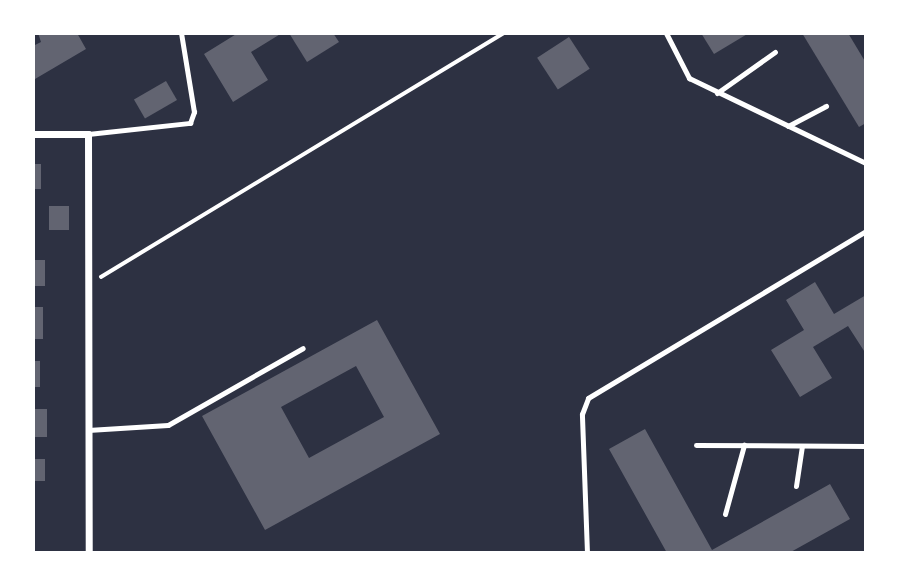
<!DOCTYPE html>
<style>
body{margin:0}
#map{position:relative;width:899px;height:586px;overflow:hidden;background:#2d3142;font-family:Ubuntu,sans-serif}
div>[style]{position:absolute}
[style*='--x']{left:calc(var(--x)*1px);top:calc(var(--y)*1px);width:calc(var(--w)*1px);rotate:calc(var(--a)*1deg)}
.building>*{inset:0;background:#626471;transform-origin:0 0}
.path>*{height:3.5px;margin:-1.75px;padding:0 1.75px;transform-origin:1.75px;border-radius:1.75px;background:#fff}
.service>*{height:5px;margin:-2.5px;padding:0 2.5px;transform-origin:2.5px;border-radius:2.5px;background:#fff}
.minor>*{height:7px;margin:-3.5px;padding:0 3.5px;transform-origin:3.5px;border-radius:3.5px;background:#fff}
span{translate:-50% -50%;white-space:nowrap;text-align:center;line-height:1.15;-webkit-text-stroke:7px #fff;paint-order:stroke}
.frame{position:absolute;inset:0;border:35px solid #fff;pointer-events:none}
</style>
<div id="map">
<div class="building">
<i style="clip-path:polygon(38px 33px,77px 33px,86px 49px,35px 79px,33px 46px,41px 42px)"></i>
<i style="clip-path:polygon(238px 33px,282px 33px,251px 52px,268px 80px,233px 102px,204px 54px)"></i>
<i style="clip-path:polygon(289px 33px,333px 33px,339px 42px,307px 62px)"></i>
<i style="clip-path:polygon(701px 33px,749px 33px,714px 54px)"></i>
<i style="clip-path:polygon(802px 33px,848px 33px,866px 63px,866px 123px,859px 127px)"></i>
<i style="left:569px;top:37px;width:38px;height:38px;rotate:57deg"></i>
<i style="left:166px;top:81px;width:22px;height:37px;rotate:60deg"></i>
<i style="left:33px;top:164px;width:8px;height:25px"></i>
<i style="left:49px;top:206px;width:20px;height:24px"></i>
<i style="left:33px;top:260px;width:12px;height:26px"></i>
<i style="clip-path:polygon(815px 282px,834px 314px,866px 295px,866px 354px,848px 326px,813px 347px,832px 378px,800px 397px,771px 350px,804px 330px,786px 300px)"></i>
<i style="left:33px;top:307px;width:10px;height:32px"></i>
<i style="clip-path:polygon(evenodd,377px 320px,440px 434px,265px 530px,202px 416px,377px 320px,356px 366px,384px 417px,309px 458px,281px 407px,356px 366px)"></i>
<i style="left:33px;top:361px;width:7px;height:26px"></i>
<i style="left:33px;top:409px;width:14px;height:28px"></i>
<i style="clip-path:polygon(645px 429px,712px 550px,830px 484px,850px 519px,789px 553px,667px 553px,609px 449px)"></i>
<i style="left:33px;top:459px;width:12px;height:22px"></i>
</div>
<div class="path">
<i style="--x:101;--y:277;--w:471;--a:-31.2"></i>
</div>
<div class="service">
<i style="--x:666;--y:33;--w:51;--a:62.9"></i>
<i style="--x:689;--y:78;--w:196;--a:25.7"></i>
<i style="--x:717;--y:93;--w:71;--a:-35.3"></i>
<i style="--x:788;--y:126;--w:43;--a:-27.8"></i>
<i style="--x:88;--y:134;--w:103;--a:-6.2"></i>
<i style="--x:190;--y:123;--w:12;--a:-70"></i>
<i style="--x:194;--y:112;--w:80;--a:-99.3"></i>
<i style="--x:88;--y:430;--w:80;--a:-3.6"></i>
<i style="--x:168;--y:425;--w:155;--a:-29.7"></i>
<i style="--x:696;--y:445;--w:170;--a:0.3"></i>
<i style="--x:796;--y:486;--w:40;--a:-81.5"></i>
<i style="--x:725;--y:514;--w:72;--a:-74.6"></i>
<i style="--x:587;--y:553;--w:139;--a:-92.1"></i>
<i style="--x:582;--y:414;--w:17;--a:-69"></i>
<i style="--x:588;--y:398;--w:324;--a:-31"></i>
</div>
<div class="minor">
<i style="--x:33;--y:134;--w:55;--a:0"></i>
<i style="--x:88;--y:134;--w:419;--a:89.9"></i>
</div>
<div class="frame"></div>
</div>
